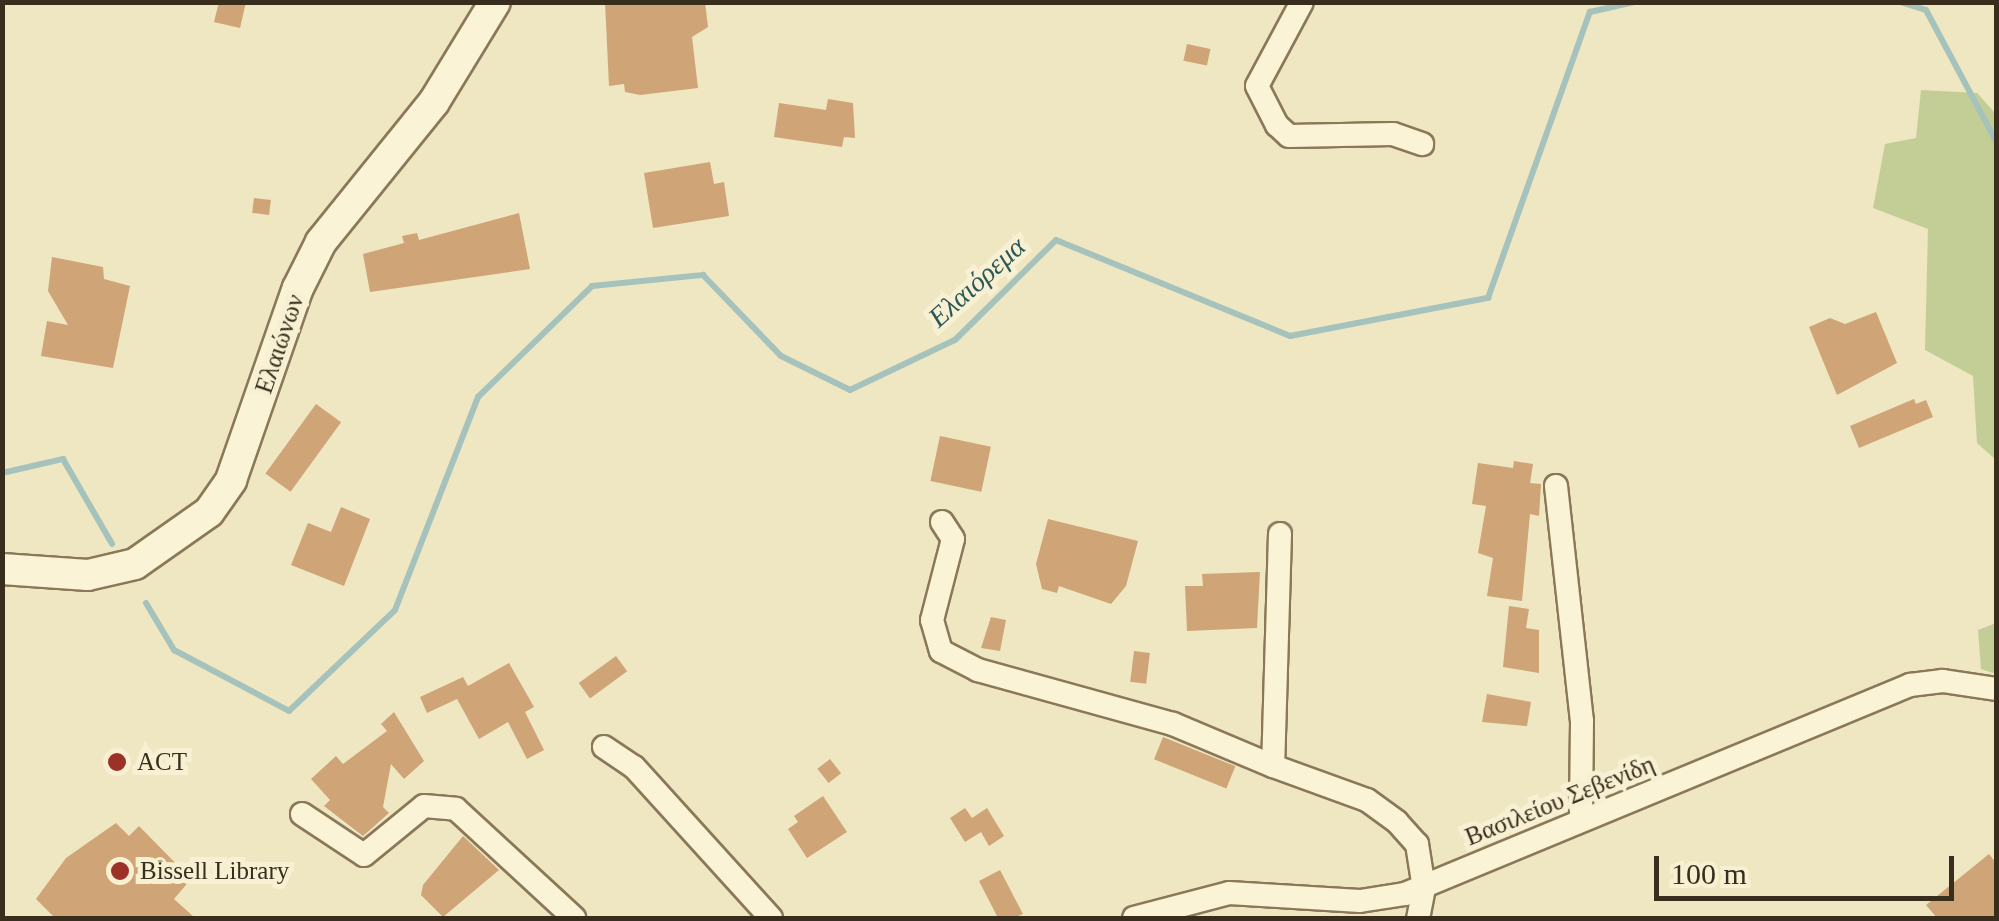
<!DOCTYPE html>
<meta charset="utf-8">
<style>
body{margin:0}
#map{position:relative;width:1999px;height:921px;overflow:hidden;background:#efe6c2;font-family:Georgia,serif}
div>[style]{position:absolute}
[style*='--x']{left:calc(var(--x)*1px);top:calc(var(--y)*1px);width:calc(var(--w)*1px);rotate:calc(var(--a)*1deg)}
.green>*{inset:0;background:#c2ce95}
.stream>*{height:6px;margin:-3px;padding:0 3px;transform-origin:3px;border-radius:3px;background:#a5c2bc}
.building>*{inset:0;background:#cfa477;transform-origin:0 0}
.roads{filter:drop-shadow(2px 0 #8a7858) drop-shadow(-2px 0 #8a7858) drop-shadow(0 2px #8a7858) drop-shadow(0 -2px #8a7858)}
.minor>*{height:22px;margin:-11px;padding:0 11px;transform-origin:11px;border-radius:11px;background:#faf3d5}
.tertiary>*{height:30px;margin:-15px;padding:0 15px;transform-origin:15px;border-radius:15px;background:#faf3d5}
.dots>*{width:28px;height:28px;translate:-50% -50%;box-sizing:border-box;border:5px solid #f7f0d2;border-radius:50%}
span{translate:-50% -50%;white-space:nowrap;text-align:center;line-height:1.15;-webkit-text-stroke:10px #f7f0d2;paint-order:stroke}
.street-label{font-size:25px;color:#392d1d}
.poi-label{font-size:25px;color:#392d1d}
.left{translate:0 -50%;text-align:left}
.water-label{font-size:28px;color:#2c5859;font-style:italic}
.frame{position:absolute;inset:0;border:5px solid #392d1d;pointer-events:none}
.scale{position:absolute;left:1654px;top:856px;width:300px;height:45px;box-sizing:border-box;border:5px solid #392d1d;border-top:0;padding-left:12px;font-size:30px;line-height:35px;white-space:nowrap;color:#392d1d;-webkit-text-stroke:8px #f7f0d2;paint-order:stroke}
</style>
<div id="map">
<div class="green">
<i style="clip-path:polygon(1921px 90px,1977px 93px,1996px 114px,1996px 460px,1977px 443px,1973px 376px,1925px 350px,1928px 229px,1873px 208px,1885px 144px,1916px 138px)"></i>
<i style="clip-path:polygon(1996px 623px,1996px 674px,1981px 669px,1978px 630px)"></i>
</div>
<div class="stream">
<i style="--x:1900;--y:2;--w:27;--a:17"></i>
<i style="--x:1926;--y:10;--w:149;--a:61.9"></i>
<i style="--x:2;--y:473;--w:63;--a:-12.9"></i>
<i style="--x:63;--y:459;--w:98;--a:60"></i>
<i style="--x:146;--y:603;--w:55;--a:59.2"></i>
<i style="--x:174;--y:650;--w:130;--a:27.9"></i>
<i style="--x:289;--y:711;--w:146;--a:-43.6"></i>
<i style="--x:395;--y:610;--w:229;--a:-68.7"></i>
<i style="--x:478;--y:397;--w:159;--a:-44.2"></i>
<i style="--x:592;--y:286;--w:112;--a:-5.7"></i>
<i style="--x:703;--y:275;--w:112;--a:46.1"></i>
<i style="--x:781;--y:356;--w:77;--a:26.2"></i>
<i style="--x:850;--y:390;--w:116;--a:-25.5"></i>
<i style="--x:955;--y:340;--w:142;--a:-44.7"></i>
<i style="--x:1056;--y:240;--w:253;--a:22.3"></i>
<i style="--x:1290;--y:336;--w:202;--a:-10.9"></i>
<i style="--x:1488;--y:298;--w:304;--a:-70.4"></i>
<i style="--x:1590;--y:12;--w:45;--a:-12.8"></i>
</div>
<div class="building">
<i style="clip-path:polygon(219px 2px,246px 2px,240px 28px,214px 22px)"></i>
<i style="clip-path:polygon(605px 2px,705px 2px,708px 27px,692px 37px,698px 88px,640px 95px,625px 92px,624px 84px,609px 86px)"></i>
<i style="left:1187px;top:44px;width:24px;height:17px;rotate:12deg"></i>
<i style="clip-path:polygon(828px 99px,853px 103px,855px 138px,844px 137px,842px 147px,774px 137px,779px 103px,826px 110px)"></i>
<i style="clip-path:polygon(710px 162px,714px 184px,724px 182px,729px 216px,653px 228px,644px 173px)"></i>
<i style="left:254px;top:198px;width:17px;height:15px;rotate:7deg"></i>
<i style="clip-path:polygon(519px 213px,530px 269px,370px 292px,363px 254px,404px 243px,402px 236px,417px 233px,419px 240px)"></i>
<i style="clip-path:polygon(52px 257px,103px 267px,104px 279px,130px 286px,113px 368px,41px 356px,47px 321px,68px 325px,48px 291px)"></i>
<i style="clip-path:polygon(1876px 312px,1897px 363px,1837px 395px,1809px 327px,1830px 318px,1845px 324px)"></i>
<i style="clip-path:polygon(1914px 399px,1916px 404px,1926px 400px,1933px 417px,1859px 448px,1850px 426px)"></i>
<i style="left:316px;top:404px;width:31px;height:86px;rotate:36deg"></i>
<i style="left:940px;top:436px;width:52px;height:46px;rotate:12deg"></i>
<i style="clip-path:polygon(1514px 461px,1533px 464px,1530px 483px,1541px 484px,1539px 516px,1530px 514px,1522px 601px,1487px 596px,1493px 558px,1478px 553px,1486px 506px,1472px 504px,1478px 463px,1513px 468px)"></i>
<i style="clip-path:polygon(341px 507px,370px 519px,344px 586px,291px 565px,308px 523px,331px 532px)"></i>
<i style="clip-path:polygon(1048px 519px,1138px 541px,1126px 586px,1111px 604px,1059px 586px,1057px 593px,1042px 589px,1036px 564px)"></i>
<i style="clip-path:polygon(1260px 572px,1257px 628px,1187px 631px,1185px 586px,1203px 586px,1202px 574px)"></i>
<i style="clip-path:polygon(1509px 606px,1529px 609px,1526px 628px,1539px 630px,1539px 673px,1503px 667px)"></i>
<i style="clip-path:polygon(991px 617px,1006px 620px,1000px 651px,981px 648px)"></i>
<i style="left:1134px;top:651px;width:16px;height:31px;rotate:7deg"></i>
<i style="left:616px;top:656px;width:19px;height:46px;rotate:54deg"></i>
<i style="clip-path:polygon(509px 663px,534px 707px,525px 712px,544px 750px,527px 759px,508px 722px,479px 739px,457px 699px,427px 713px,420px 697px,463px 677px,468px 686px)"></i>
<i style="clip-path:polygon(1487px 694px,1531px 702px,1527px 726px,1482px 722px)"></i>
<i style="clip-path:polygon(394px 712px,424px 761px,404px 779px,391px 764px,383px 807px,389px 813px,363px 836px,324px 806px,330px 800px,311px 779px,336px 756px,343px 764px,387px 731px,381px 724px)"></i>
<i style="left:1163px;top:737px;width:78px;height:24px;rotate:22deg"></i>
<i style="left:830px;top:759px;width:18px;height:16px;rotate:52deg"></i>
<i style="clip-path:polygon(823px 796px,847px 832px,807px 858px,788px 829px,798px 822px,794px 816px)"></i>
<i style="clip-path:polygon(965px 808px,972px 818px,987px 808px,1004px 836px,989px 846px,981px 832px,965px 842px,950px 818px)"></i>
<i style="clip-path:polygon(116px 823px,129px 836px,139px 826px,191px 879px,174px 899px,195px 918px,55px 918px,36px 899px,66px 858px)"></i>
<i style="clip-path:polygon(463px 836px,499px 870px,443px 917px,421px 895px,423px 885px)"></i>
<i style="clip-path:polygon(1989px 854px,1996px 863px,1996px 918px,1937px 918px,1926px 905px)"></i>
<i style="clip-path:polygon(1000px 870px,1023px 914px,1014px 918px,998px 918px,979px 881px)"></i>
</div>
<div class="roads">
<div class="minor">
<i style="--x:1302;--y:2;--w:95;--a:118.2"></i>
<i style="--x:1257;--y:86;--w:44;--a:62.9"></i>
<i style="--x:1277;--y:125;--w:16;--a:43"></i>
<i style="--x:1289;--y:136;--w:104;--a:-1.1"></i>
<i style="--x:1393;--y:134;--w:31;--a:19"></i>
<i style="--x:1556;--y:486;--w:236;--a:83.7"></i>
<i style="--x:1582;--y:721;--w:99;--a:90.6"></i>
<i style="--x:942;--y:522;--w:20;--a:57"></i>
<i style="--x:953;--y:539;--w:84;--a:104.5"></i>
<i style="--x:932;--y:620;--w:32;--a:74"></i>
<i style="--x:941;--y:651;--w:42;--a:27.2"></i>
<i style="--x:978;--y:670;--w:202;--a:15.5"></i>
<i style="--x:1173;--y:724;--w:108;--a:22.8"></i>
<i style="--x:1280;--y:534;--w:232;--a:91.7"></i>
<i style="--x:1273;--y:766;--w:100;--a:19.9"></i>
<i style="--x:1367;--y:800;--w:37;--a:36"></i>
<i style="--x:1397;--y:822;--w:30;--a:48"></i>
<i style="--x:1417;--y:844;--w:45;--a:81"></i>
<i style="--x:1424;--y:888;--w:31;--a:101"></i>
<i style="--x:604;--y:747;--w:36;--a:34"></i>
<i style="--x:634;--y:767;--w:204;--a:47.8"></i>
<i style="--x:302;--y:814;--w:74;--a:33.5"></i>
<i style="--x:364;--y:855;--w:77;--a:-39.2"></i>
<i style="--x:424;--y:806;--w:32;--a:5"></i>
<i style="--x:456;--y:809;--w:161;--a:42.7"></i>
<i style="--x:1134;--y:918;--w:98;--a:-14.7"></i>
<i style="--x:1229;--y:893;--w:131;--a:3.5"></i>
<i style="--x:1360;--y:901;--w:46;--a:-8.8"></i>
<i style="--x:1405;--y:894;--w:547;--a:-22.48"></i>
<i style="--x:1910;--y:685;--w:33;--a:-7"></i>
<i style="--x:1943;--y:681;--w:54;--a:8.6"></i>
</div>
<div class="tertiary">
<i style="--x:2;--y:569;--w:86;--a:4"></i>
<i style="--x:88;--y:575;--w:48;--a:-13.2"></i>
<i style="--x:135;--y:564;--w:90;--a:-35.1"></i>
<i style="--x:209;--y:512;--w:39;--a:-55"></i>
<i style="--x:231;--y:480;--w:203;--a:-70.8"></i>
<i style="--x:298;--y:288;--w:51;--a:-63.4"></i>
<i style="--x:321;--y:242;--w:180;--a:-51.1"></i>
<i style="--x:434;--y:102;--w:117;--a:-58.6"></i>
</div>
</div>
<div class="dots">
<i style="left:117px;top:762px;background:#9b3127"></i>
<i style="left:120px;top:871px;background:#9b3127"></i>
</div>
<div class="street-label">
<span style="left:280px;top:344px;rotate:-71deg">Ελαιώνων</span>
<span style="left:1560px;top:801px;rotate:-22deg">Βασιλείου Σεβενίδη</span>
</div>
<div class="poi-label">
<span class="left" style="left:137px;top:762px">ACT</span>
<span class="left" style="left:140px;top:871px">Bissell Library</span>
</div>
<div class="water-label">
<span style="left:977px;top:282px;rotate:-42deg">Ελαιόρεμα</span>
</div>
<div class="frame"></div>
<div class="scale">100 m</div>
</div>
